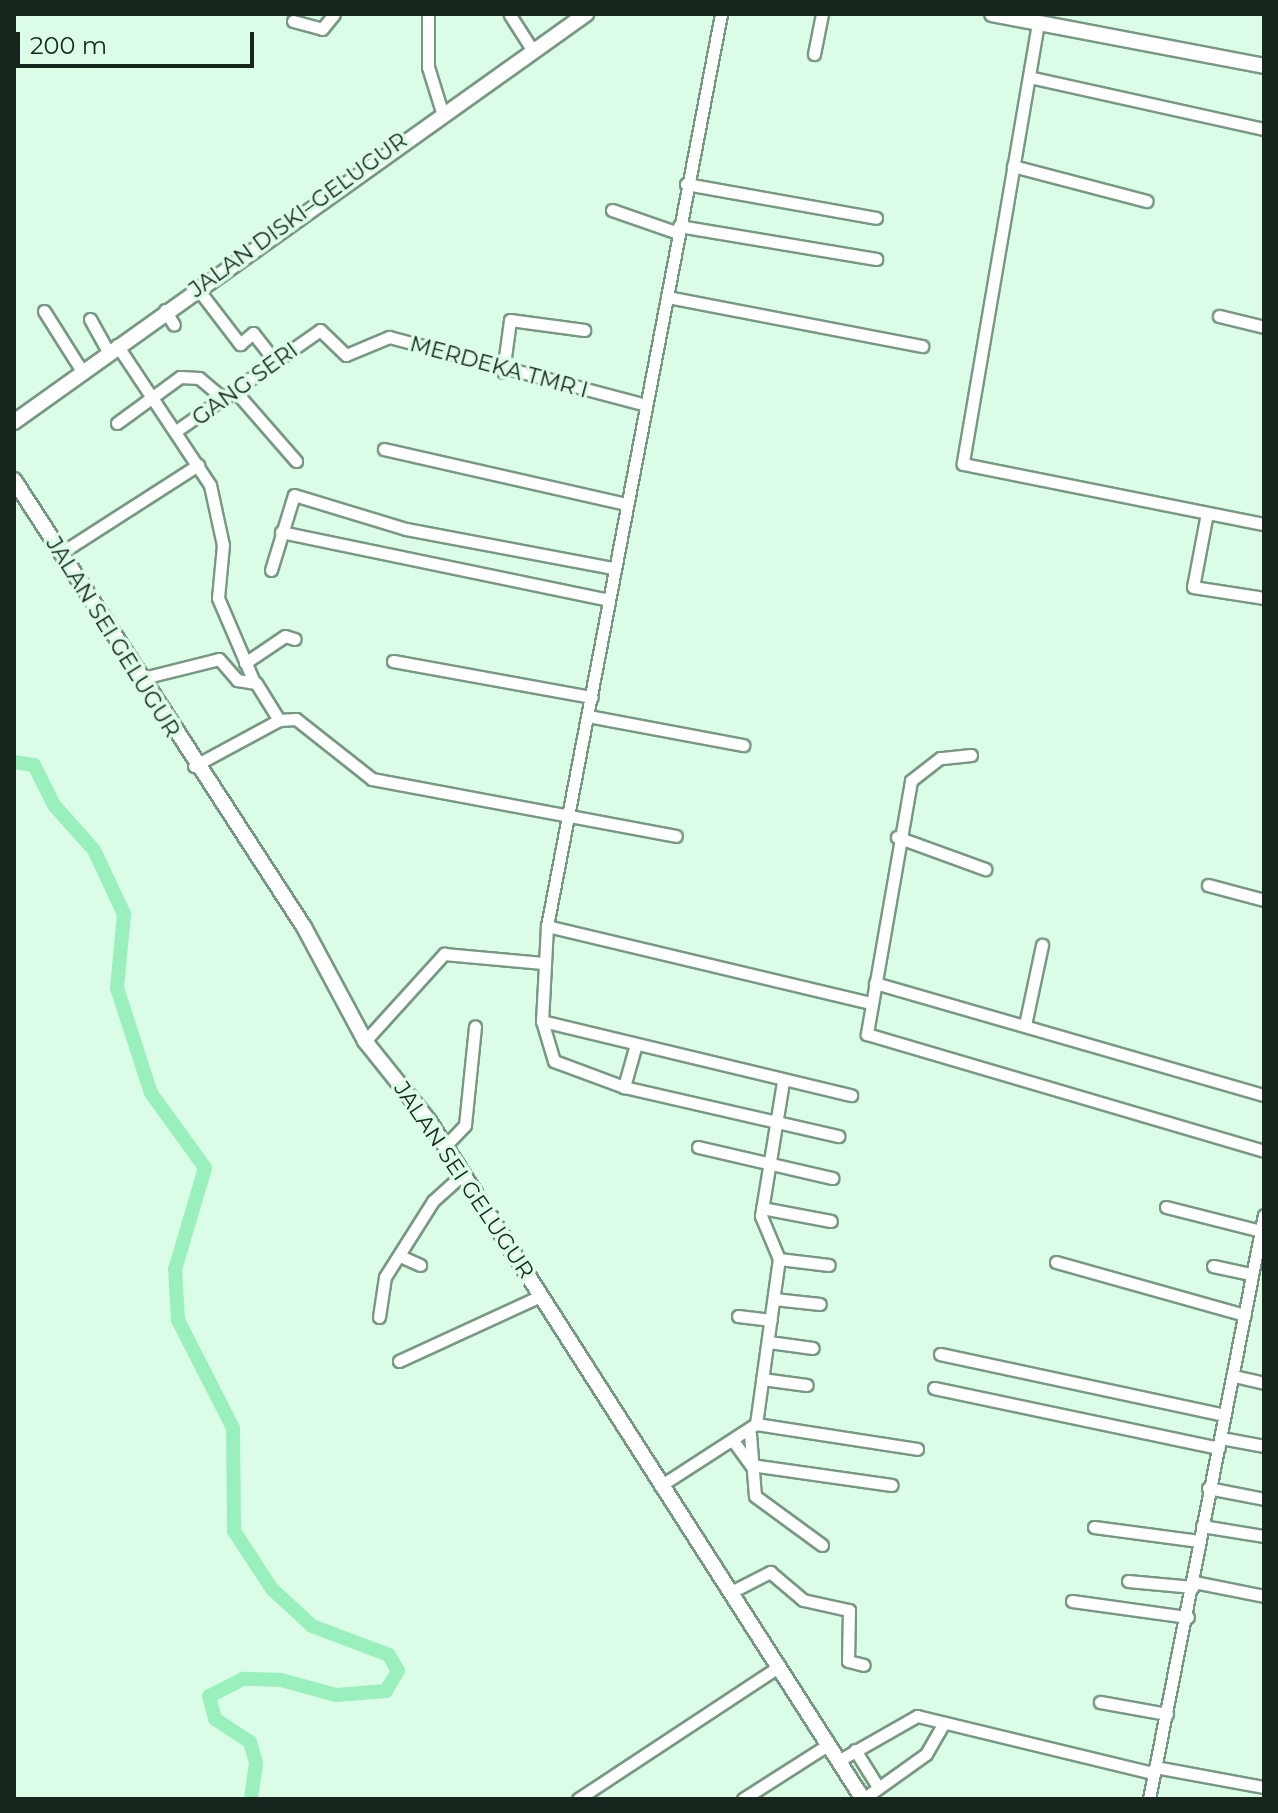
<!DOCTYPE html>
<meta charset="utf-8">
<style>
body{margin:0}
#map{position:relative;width:1278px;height:1813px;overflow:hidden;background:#dbfde7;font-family:Montserrat,sans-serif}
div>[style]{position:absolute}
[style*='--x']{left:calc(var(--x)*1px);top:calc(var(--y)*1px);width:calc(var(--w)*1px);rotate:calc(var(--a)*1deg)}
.river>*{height:14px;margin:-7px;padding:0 7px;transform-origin:7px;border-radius:7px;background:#9af0bd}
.roads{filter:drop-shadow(2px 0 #799884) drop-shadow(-2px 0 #799884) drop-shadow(0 2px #799884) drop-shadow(0 -2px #799884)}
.minor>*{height:11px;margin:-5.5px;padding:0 5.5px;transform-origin:5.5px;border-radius:5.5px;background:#fff}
.major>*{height:14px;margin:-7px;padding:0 7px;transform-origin:7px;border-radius:7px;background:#fff}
span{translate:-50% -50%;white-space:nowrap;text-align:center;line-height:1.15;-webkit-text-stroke:7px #dbfde7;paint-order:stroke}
.street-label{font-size:22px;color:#18251d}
.frame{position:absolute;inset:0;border:16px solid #18251d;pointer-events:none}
.scale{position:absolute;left:16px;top:32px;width:238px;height:36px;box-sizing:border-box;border:4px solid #18251d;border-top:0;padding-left:10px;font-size:24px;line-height:28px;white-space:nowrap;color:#18251d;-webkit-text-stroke:6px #dbfde7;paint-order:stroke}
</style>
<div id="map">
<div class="river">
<i style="--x:14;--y:762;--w:20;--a:9"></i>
<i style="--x:34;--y:765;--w:45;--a:63.4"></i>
<i style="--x:54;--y:805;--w:60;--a:48.4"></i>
<i style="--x:94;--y:850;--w:71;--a:64.9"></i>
<i style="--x:124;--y:914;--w:74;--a:95.4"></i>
<i style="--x:117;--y:988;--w:110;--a:72.1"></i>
<i style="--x:151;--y:1093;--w:92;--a:54.2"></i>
<i style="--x:205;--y:1168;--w:105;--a:106.5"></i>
<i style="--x:175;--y:1269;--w:51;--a:86.6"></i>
<i style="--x:178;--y:1320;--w:121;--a:63"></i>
<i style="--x:233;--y:1428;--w:103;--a:89.4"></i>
<i style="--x:234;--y:1531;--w:69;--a:56.8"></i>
<i style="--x:272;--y:1589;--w:54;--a:42.8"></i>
<i style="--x:312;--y:1626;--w:82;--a:20.6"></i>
<i style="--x:389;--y:1655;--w:18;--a:61"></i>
<i style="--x:398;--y:1671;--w:23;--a:121"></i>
<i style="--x:386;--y:1691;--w:50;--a:175.4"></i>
<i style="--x:336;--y:1695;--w:57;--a:-164.7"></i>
<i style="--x:281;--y:1680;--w:38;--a:-178"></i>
<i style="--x:243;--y:1679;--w:38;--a:153"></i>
<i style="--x:209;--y:1696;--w:24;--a:75"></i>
<i style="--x:215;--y:1719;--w:42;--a:33.3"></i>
<i style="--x:250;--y:1742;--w:22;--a:74"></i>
<i style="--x:256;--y:1763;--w:36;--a:98"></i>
</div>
<div class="roads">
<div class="minor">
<i style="--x:428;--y:14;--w:53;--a:90"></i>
<i style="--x:428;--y:67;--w:47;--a:72.7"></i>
<i style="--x:721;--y:14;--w:928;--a:100.8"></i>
<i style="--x:547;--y:926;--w:95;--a:93"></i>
<i style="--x:542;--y:1021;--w:318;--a:13.5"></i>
<i style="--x:510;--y:15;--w:43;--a:57.4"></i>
<i style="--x:293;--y:21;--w:30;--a:15"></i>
<i style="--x:322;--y:29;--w:19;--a:-51"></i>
<i style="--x:1038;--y:23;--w:447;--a:99.7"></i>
<i style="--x:963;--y:464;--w:307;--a:11.3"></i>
<i style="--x:814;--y:54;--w:41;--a:-78.7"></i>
<i style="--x:1029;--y:77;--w:241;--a:12.5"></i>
<i style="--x:1013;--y:166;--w:138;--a:14.7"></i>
<i style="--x:686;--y:184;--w:193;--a:10.1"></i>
<i style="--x:612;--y:210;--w:70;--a:19.2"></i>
<i style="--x:679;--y:226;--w:200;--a:9.5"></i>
<i style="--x:197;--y:288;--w:71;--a:52.5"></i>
<i style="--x:240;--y:344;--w:17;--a:-40"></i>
<i style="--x:253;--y:333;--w:36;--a:52"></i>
<i style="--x:667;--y:297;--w:260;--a:10.9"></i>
<i style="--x:165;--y:310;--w:17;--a:59"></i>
<i style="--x:44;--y:311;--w:71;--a:57.7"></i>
<i style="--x:1219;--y:316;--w:46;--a:13.7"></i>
<i style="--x:90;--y:319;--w:38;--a:61"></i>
<i style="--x:117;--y:345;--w:168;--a:56.4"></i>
<i style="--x:210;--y:485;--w:61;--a:77.8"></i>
<i style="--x:223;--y:545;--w:53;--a:95.4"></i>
<i style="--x:218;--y:598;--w:91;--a:66.8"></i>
<i style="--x:503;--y:372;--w:52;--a:-82.3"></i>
<i style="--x:510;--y:320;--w:75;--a:7.7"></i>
<i style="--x:235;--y:391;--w:93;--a:48.9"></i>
<i style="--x:117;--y:423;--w:78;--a:-36.1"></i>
<i style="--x:180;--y:377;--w:19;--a:3"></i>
<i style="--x:199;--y:378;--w:34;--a:40"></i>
<i style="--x:176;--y:431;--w:176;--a:-35"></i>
<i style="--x:320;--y:330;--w:36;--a:44"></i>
<i style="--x:346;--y:355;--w:47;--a:-22.7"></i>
<i style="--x:389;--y:337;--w:266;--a:14.8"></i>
<i style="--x:384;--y:449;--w:249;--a:12.8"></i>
<i style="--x:1207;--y:513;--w:75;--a:100.7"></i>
<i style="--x:1193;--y:587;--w:72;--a:8.8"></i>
<i style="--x:281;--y:532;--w:334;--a:11.7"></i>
<i style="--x:61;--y:553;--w:163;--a:-32.7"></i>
<i style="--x:271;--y:570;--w:78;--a:-73"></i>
<i style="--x:294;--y:495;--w:117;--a:16.9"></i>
<i style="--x:406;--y:529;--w:211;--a:10.7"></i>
<i style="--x:393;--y:661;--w:202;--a:10.3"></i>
<i style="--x:245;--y:663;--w:48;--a:-34"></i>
<i style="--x:285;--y:636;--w:10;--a:17"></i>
<i style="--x:143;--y:678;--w:78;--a:-14"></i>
<i style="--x:219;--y:659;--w:28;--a:49"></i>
<i style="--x:237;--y:680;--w:19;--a:9"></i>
<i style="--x:256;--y:683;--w:44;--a:58.1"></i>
<i style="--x:588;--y:716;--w:158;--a:10.6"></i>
<i style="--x:971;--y:755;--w:31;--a:174"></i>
<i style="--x:940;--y:758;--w:37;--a:142"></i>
<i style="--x:911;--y:781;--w:257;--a:99.9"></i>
<i style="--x:867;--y:1034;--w:414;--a:16.4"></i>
<i style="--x:194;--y:766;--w:97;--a:-28.4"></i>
<i style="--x:279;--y:720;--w:17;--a:-3"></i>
<i style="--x:296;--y:719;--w:97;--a:38.3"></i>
<i style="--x:372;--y:779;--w:309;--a:10.6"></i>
<i style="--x:897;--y:837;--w:94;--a:20"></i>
<i style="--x:1208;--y:885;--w:58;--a:15"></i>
<i style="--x:547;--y:926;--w:333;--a:13.4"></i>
<i style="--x:875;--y:983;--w:405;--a:16.1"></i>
<i style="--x:542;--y:1021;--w:42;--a:73.3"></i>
<i style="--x:554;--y:1061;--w:75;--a:20.4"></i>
<i style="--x:1025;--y:1025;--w:82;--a:-78"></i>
<i style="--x:365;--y:1041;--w:118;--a:-47.8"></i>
<i style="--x:444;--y:954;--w:99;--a:5.2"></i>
<i style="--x:636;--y:1044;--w:45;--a:105.6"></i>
<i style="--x:624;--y:1087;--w:220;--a:12.9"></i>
<i style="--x:444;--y:1147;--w:30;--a:-46"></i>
<i style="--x:465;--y:1125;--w:99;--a:-84.2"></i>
<i style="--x:698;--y:1147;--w:138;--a:13"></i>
<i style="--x:1166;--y:1207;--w:98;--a:14.2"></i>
<i style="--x:762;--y:1208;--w:70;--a:10.7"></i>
<i style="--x:400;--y:1256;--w:22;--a:24"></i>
<i style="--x:779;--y:1259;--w:50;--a:6.8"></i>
<i style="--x:1056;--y:1262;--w:196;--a:15.7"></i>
<i style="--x:1213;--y:1266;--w:40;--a:12"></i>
<i style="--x:774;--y:1299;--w:46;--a:6.2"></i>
<i style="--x:738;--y:1316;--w:33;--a:7"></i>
<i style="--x:379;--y:1317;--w:40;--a:-81.5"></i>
<i style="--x:385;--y:1277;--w:90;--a:-57.7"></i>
<i style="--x:433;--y:1201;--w:36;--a:-42"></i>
<i style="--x:769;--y:1342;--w:44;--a:7.8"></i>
<i style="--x:940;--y:1354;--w:291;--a:12.1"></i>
<i style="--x:399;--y:1361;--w:155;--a:-24.7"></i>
<i style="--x:1234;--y:1376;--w:31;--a:13"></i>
<i style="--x:762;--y:1379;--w:45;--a:7.6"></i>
<i style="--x:934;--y:1388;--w:291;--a:11.9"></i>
<i style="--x:756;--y:1424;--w:163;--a:8.8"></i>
<i style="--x:750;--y:1434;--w:62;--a:85.4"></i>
<i style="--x:755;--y:1496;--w:83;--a:36.2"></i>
<i style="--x:1221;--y:1438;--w:44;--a:10.5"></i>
<i style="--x:734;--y:1442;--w:29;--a:54"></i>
<i style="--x:751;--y:1465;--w:142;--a:8.1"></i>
<i style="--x:660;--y:1486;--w:114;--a:-32.9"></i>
<i style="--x:756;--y:1424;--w:167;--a:-82.1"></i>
<i style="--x:779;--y:1259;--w:47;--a:-112.7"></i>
<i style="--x:761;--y:1216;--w:136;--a:-80.7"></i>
<i style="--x:1208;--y:1488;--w:57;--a:11.1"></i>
<i style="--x:1202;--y:1526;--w:63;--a:9.2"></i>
<i style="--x:1094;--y:1527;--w:106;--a:7.6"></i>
<i style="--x:1128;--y:1581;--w:65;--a:5.3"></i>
<i style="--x:1194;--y:1582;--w:71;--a:11.3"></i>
<i style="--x:733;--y:1591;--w:42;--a:-27.2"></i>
<i style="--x:770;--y:1572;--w:43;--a:40.3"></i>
<i style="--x:803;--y:1600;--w:47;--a:12.3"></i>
<i style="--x:849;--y:1610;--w:51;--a:91.1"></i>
<i style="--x:848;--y:1661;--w:16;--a:14"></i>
<i style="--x:1072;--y:1601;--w:117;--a:7.9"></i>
<i style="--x:1100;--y:1702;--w:68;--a:10.2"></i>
<i style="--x:855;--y:1750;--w:44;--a:58.1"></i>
<i style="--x:838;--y:1761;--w:91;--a:-29.7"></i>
<i style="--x:917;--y:1716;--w:243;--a:13.6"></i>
<i style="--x:1155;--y:1767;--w:111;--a:10.4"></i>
<i style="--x:578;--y:1799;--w:240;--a:-33.4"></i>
<i style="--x:743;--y:1799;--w:102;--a:-32.6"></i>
<i style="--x:863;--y:1799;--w:77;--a:-35.5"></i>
<i style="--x:926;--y:1754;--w:34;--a:-60"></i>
<i style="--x:1149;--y:1799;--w:595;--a:-78.86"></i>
</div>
<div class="major">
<i style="--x:992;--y:14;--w:277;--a:10.8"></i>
<i style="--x:14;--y:422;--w:703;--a:-35.5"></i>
<i style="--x:14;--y:480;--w:533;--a:57.03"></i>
<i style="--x:304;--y:927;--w:129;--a:61.8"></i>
<i style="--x:365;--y:1041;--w:102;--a:51.3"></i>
<i style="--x:429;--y:1121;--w:805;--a:57.38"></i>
</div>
</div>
<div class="street-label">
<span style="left:298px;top:215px;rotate:-36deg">JALAN DISKI–GELUGUR</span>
<span style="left:499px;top:367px;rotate:15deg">MERDEKA TMR I</span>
<span style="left:245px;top:384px;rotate:-36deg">GANG SERI</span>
<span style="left:113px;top:637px;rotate:58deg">JALAN SEI GELUGUR</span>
<span style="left:464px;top:1180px;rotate:56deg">JALAN SEI GELUGUR</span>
</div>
<div class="frame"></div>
<div class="scale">200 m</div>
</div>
